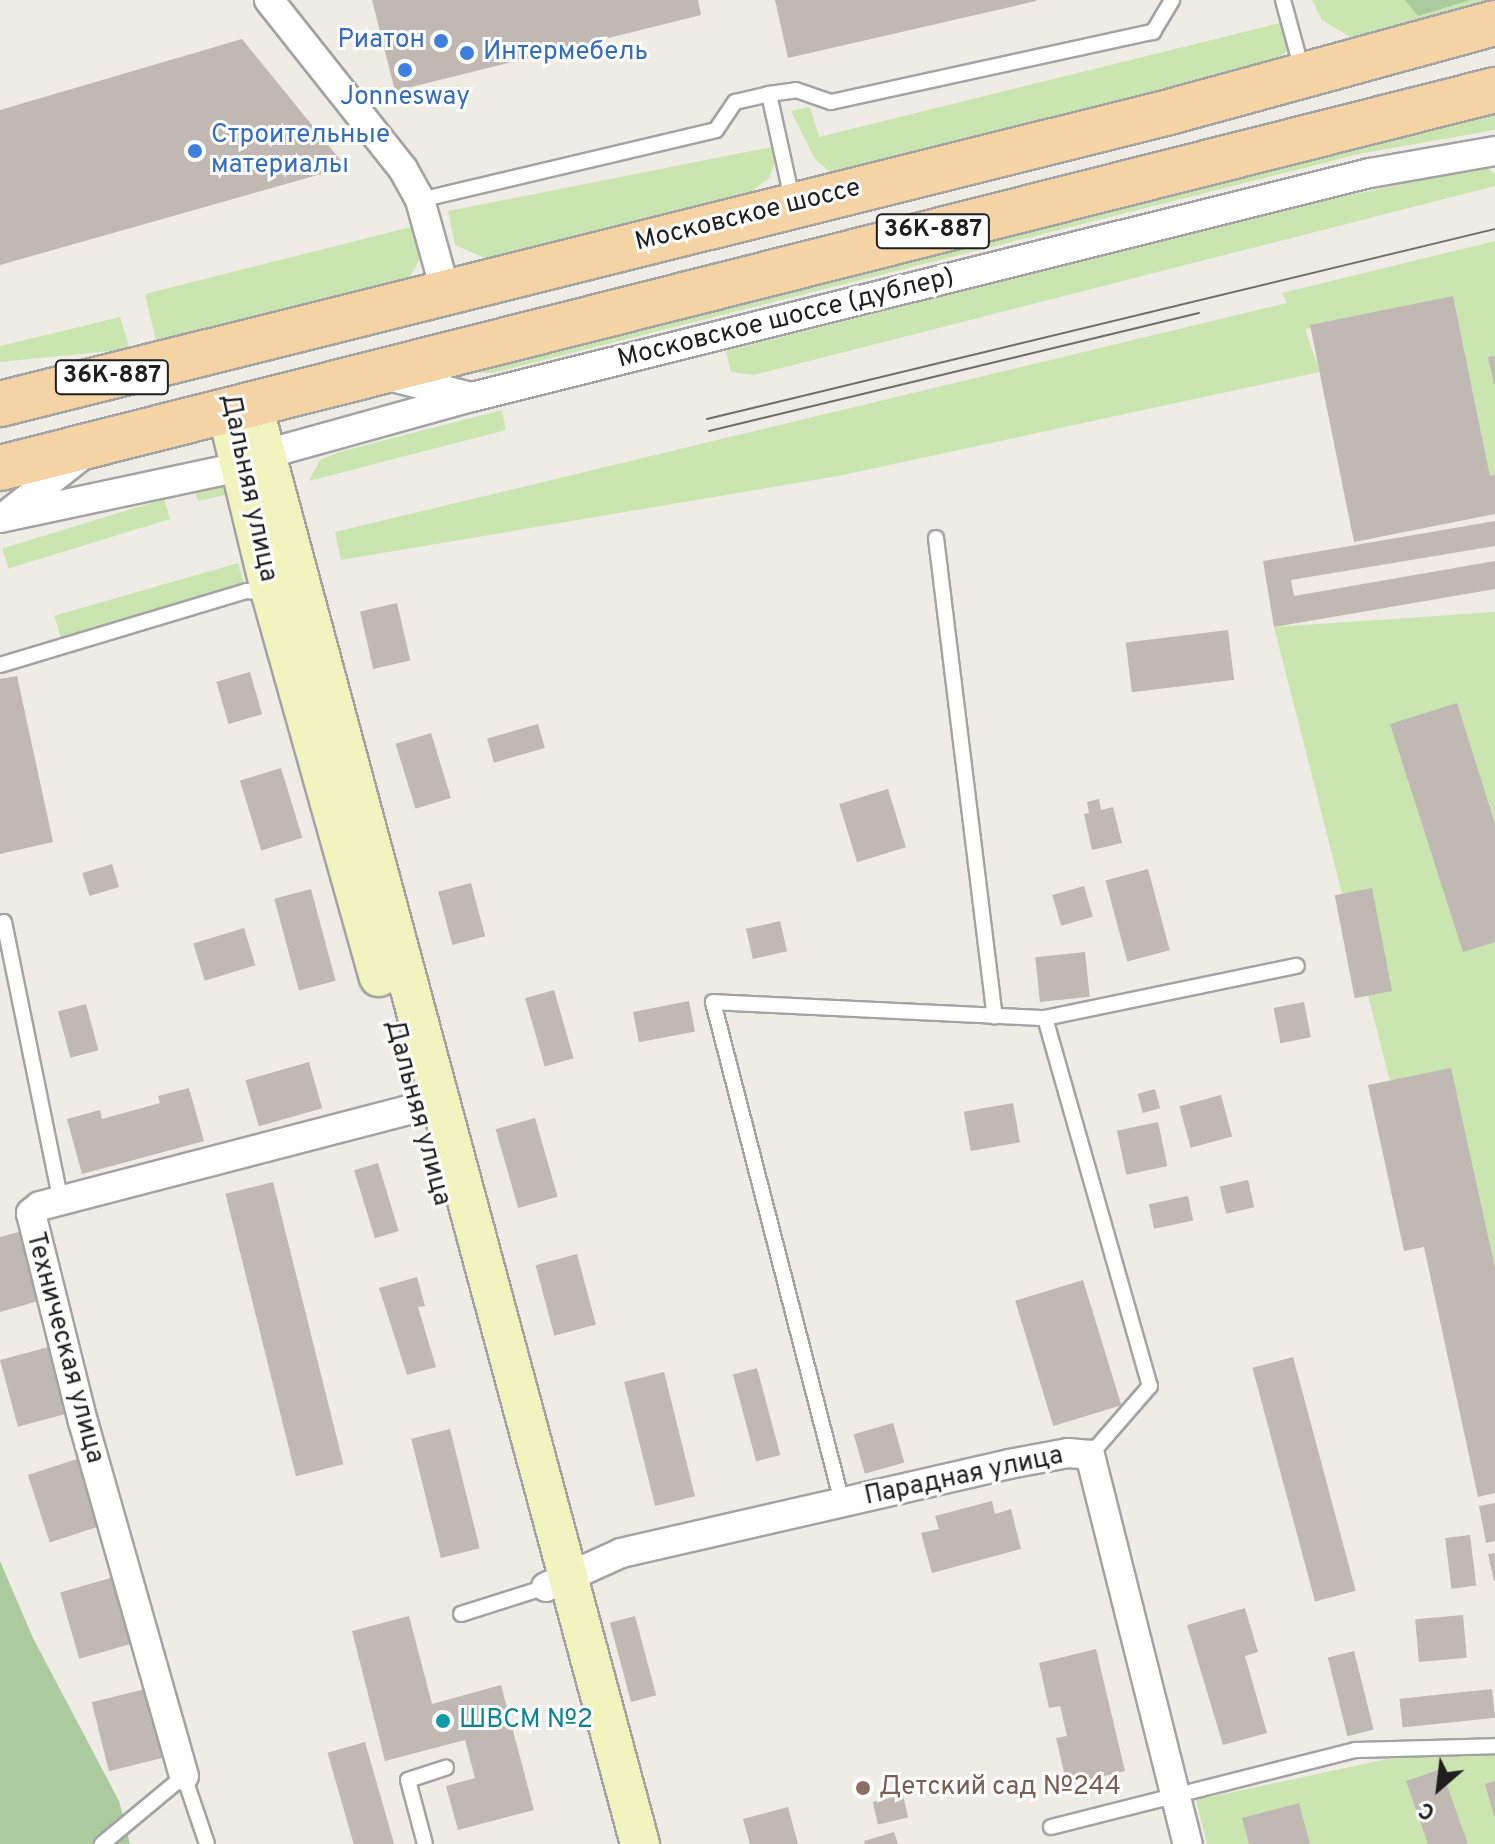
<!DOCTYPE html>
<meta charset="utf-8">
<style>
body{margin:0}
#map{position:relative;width:1495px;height:1844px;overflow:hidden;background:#efece6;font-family:Overpass,sans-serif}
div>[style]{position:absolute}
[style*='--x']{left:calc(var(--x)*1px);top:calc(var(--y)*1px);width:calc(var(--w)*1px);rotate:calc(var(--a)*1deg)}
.grass>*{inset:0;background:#cae5b0;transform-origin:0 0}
.forest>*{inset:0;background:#abcb9e}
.building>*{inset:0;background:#bfb8b3;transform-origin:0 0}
.roads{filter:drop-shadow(2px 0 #a3a3a3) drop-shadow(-2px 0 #a3a3a3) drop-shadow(0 2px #a3a3a3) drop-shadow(0 -2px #a3a3a3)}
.lane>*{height:14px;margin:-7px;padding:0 7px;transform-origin:7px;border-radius:7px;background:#fff}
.street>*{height:28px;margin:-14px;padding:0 14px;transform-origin:14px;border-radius:14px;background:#fff}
.secondary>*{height:38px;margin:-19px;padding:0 19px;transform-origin:19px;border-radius:19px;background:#f1f4be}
.primary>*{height:44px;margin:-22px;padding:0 22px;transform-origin:22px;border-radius:22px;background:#f4d3a5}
.tram>*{height:2px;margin:-1px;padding:0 1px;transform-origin:1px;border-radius:1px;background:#6d6d6d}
.dots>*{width:22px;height:22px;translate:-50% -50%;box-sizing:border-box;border:4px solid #fff;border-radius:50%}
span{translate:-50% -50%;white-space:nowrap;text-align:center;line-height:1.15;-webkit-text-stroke:6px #fff;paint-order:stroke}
.shield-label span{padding:2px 6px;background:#fff;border:2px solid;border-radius:6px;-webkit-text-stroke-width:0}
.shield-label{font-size:24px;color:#1f1f1f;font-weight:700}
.shop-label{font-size:26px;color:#366cbe}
.right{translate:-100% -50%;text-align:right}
.left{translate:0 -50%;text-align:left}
.street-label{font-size:26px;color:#1f1f1f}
.culture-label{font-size:26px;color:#0d838f}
.education-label{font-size:26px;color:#785e54}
.north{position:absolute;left:1399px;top:1748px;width:80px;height:80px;-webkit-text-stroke:6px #fff;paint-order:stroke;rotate:208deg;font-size:22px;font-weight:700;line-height:32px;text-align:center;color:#1f1f1f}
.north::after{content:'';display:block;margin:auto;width:28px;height:36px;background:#1f1f1f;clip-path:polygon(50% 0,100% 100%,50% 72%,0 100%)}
</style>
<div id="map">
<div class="grass">
<i style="clip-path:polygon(1312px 0,1485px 0,1357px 41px,1322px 20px)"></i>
<i style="clip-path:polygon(1288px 21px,1289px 49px,1273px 63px,852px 170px,830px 172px,815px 159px,791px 111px,810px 107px,819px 137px)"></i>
<i style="clip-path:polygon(1495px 106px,1495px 130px,1363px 153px,492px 373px,467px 372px)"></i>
<i style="clip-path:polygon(772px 147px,775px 162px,769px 178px,747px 195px,485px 258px,455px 245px,448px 211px)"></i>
<i style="clip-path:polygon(1484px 166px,1495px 174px,1495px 186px,754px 375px,731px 372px,726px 351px,1300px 206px)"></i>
<i style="clip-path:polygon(415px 226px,426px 248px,407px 282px,157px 346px,145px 294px)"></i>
<i style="clip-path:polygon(1495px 241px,1495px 475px,1490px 476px,1453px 296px,1305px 329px,1320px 372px,838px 476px,341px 560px,335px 532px,1287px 303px,1282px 293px)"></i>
<i style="clip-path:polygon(120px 317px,130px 349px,0 362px,0 346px)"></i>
<i style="clip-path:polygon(502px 410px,506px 430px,309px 481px,320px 460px,339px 452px)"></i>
<i style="clip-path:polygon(218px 485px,234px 493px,198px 501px,194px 488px)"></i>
<i style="left:164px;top:499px;width:21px;height:169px;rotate:73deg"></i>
<i style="left:238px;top:563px;width:29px;height:191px;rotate:74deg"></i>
<i style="clip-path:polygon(1495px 612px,1495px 1493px,1274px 627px)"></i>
<i style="clip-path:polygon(1495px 1736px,1495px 1844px,1207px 1844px,1196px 1800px)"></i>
</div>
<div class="forest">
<i style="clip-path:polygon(1405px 0,1470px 0,1418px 16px)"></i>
<i style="clip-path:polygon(0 1561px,33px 1638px,119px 1801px,130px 1844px,0 1844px)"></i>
</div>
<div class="building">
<i style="clip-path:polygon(372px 0,698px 0,701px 15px,395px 91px)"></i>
<i style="clip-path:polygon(775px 0,1036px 0,1036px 1px,788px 58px)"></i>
<i style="clip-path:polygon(242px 39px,346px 167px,0 265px,0 110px)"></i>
<i style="clip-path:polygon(1453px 296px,1490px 476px,1495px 475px,1495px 514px,1354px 542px,1310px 325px)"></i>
<i style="clip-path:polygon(1495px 356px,1495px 384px,1494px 384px,1488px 357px)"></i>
<i style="clip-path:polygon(1495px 521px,1495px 546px,1291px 580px,1294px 596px,1495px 561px,1495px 589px,1274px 627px,1263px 561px)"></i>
<i style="left:397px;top:603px;width:59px;height:38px;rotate:77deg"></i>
<i style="left:1228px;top:630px;width:50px;height:103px;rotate:83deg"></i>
<i style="left:250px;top:672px;width:44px;height:35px;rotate:74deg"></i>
<i style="clip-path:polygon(17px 676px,53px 842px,0 854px,0 679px)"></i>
<i style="clip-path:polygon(1457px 703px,1495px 824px,1495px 942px,1463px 952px,1390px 724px)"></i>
<i style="left:538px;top:724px;width:25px;height:53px;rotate:74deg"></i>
<i style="left:431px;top:733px;width:68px;height:37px;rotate:73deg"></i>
<i style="left:281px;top:768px;width:73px;height:43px;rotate:73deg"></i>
<i style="left:888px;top:789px;width:61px;height:51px;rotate:73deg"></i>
<i style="clip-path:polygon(1099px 799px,1101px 810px,1113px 807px,1122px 843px,1092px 850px,1084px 814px,1089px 813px,1087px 802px)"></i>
<i style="left:112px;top:864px;width:24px;height:31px;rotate:73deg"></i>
<i style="left:1148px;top:869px;width:84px;height:44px;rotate:75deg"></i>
<i style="left:471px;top:883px;width:55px;height:34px;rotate:75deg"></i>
<i style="left:1084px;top:886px;width:32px;height:33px;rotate:74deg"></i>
<i style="left:1372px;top:888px;width:105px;height:38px;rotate:79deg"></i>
<i style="left:311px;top:889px;width:95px;height:38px;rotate:75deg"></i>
<i style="left:780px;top:921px;width:31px;height:35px;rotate:77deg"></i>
<i style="left:244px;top:928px;width:39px;height:53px;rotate:73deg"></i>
<i style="left:1085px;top:952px;width:45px;height:50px;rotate:84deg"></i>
<i style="left:554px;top:990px;width:71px;height:30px;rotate:74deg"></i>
<i style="left:689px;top:1001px;width:31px;height:57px;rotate:79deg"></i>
<i style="left:1304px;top:1002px;width:36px;height:31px;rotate:79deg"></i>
<i style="left:86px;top:1004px;width:48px;height:29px;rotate:75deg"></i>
<i style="left:309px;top:1062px;width:48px;height:66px;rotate:74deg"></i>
<i style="clip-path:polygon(1451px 1068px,1495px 1268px,1495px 1493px,1478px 1497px,1424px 1247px,1404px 1251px,1368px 1085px)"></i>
<i style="clip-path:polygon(189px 1088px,204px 1141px,82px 1174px,67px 1119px,100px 1110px,102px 1119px,160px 1103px,158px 1096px)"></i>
<i style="left:1155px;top:1089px;width:20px;height:18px;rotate:75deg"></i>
<i style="left:1221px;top:1095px;width:43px;height:43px;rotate:75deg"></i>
<i style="left:1013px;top:1103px;width:40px;height:50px;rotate:80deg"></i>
<i style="left:535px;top:1118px;width:82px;height:41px;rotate:74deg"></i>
<i style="left:1158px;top:1122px;width:45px;height:42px;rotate:78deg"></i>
<i style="left:378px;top:1163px;width:71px;height:25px;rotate:73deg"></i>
<i style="left:1248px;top:1180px;width:28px;height:29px;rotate:77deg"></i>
<i style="left:273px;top:1182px;width:291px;height:49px;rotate:76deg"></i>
<i style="left:1188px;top:1196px;width:25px;height:40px;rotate:78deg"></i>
<i style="clip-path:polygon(26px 1230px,45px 1299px,0 1312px,0 1237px)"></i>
<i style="left:577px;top:1254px;width:73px;height:43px;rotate:75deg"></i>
<i style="clip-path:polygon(417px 1277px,425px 1306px,418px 1307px,436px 1367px,407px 1375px,379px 1288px)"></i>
<i style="left:1083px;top:1280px;width:131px;height:71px;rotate:73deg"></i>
<i style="left:56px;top:1345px;width:69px;height:58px;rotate:75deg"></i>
<i style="left:1293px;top:1357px;width:242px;height:42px;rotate:75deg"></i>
<i style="left:757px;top:1368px;width:90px;height:25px;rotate:75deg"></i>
<i style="left:664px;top:1372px;width:128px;height:41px;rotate:76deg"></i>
<i style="left:893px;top:1423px;width:41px;height:41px;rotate:74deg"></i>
<i style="left:450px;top:1429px;width:123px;height:40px;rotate:76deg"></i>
<i style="left:83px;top:1457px;width:71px;height:58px;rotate:72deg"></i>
<i style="clip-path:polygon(992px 1501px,995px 1514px,1011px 1509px,1021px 1549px,932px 1573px,921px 1533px,939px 1529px,935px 1516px)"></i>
<i style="clip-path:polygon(1495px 1503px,1495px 1541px,1486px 1543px,1479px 1506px)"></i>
<i style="left:1470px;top:1535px;width:51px;height:25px;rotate:83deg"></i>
<i style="clip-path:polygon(1495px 1553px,1495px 1581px,1494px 1581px,1488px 1554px)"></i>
<i style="left:114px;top:1577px;width:69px;height:56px;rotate:74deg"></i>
<i style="clip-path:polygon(1245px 1608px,1258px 1652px,1245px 1656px,1267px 1733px,1223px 1745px,1187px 1625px)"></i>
<i style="left:1463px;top:1615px;width:43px;height:48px;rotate:85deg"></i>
<i style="clip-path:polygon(409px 1616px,432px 1704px,501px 1685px,534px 1810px,458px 1830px,446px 1786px,475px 1778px,465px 1740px,385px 1761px,352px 1631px)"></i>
<i style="left:635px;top:1616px;width:82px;height:26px;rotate:75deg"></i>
<i style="clip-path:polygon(1096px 1649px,1125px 1771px,1067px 1785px,1056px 1738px,1067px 1736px,1060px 1706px,1049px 1708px,1039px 1663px)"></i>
<i style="left:1354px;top:1651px;width:81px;height:27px;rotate:76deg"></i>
<i style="left:149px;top:1688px;width:71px;height:59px;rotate:76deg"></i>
<i style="left:1492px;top:1689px;width:29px;height:93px;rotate:84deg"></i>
<i style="left:365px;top:1742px;width:106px;height:39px;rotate:74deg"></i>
<i style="clip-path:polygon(1441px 1769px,1468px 1844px,1428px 1844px,1406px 1781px)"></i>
<i style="clip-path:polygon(1495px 1781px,1495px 1816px,1494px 1816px,1485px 1784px)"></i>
<i style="left:903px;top:1795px;width:23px;height:31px;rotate:77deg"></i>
<i style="clip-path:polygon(1299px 1803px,1310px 1844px,1249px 1844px,1242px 1818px)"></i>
<i style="clip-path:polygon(788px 1807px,798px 1844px,750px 1844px,743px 1819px)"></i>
<i style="clip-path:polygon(894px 1832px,898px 1844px,865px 1844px,864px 1841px)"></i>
</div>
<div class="roads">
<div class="lane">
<i style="--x:1283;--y:0;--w:73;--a:74.8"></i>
<i style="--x:769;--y:94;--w:112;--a:77.6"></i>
<i style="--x:420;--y:200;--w:304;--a:-13.3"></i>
<i style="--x:716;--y:130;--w:34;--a:-56"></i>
<i style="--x:735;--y:102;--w:35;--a:-13"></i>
<i style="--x:769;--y:94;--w:27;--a:-8"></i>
<i style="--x:796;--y:90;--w:37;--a:19"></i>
<i style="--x:831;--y:102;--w:330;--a:-12.3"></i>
<i style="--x:1153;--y:32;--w:37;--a:-59"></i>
<i style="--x:936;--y:538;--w:482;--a:83"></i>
<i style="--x:0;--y:665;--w:257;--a:-16.7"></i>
<i style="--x:246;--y:591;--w:21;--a:5"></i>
<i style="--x:0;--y:924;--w:4;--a:-27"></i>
<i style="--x:4;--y:922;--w:285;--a:78.5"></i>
<i style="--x:1045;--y:1018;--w:257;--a:-11.7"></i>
<i style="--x:842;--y:1502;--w:516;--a:-104.47"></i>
<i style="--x:713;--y:1002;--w:332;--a:2.8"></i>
<i style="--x:1045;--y:1018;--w:383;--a:74.1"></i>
<i style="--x:1150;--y:1386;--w:91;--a:131"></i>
<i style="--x:461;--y:1614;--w:89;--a:-17.6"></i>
<i style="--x:1051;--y:1827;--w:314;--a:-14.2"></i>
<i style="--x:1355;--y:1750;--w:140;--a:-1.6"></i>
<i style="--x:102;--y:1844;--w:107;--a:-39.7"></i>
<i style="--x:184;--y:1776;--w:72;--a:71.3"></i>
<i style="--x:425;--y:1844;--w:66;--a:-104.9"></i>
<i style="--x:408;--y:1780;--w:40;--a:-18"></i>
</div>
<div class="street">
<i style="--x:269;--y:0;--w:216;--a:51.6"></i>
<i style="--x:403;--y:169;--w:35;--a:61"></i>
<i style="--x:420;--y:200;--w:97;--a:74.4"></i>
<i style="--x:384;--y:375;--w:90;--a:14.2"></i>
<i style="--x:266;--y:454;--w:214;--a:-15.5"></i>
<i style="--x:472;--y:397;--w:926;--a:-14.01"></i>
<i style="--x:1370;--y:173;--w:127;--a:-10"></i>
<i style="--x:8;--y:514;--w:98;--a:-38.4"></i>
<i style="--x:0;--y:518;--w:245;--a:-12"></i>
<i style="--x:546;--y:1587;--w:82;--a:-24.4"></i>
<i style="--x:621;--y:1553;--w:398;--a:-12.9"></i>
<i style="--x:1009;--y:1464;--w:60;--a:-10.6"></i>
<i style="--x:1068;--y:1453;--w:22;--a:5"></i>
<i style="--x:1090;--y:1455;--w:401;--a:75.9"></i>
<i style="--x:184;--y:1776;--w:368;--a:-105.9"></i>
<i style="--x:83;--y:1422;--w:215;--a:-104"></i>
<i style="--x:31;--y:1213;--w:11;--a:-38"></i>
<i style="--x:40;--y:1206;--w:389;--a:-14.6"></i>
</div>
<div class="secondary">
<i style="--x:252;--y:402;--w:1493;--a:74.94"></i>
<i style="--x:226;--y:408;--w:191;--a:76.4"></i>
<i style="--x:271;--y:594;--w:398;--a:74.3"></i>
</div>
<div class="primary">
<i style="--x:0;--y:404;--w:1209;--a:-14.02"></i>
<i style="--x:1173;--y:111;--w:334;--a:-15.3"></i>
<i style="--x:0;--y:468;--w:1542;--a:-14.19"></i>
</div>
</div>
<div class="tram">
<i style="--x:707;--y:419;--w:811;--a:-13.56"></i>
<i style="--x:709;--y:431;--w:504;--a:-13.54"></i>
</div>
<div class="dots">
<i style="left:441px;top:41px;background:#3f7fe0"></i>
<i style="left:467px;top:53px;background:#3f7fe0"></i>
<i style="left:405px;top:70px;background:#3f7fe0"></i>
<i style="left:195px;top:151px;background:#3f7fe0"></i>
<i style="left:443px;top:1721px;background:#0f9aa8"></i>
<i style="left:863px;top:1788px;background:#8d6e63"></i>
</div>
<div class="shield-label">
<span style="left:933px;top:231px">36К-887</span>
<span style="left:112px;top:377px">36К-887</span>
</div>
<div class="shop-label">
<span class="right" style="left:425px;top:41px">Риатон</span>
<span class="left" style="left:483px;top:53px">Интермебель</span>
<span style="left:405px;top:98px">Jonnesway</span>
<span class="left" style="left:211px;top:151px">Строительные<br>материалы</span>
</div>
<div class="street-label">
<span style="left:748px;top:216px;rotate:-14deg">Московское шоссе</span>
<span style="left:786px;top:319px;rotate:-14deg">Московское шоссе (дублер)</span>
<span style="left:248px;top:488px;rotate:78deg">Дальняя улица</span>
<span style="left:417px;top:1113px;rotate:75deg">Дальняя улица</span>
<span style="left:64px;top:1348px;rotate:75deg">Техническая улица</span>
<span style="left:964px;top:1477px;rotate:-12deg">Парадная улица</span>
</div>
<div class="culture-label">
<span class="left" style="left:459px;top:1721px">ШВСМ №2</span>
</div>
<div class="education-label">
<span class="left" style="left:879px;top:1788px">Детский сад №244</span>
</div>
<div class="north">С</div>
</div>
